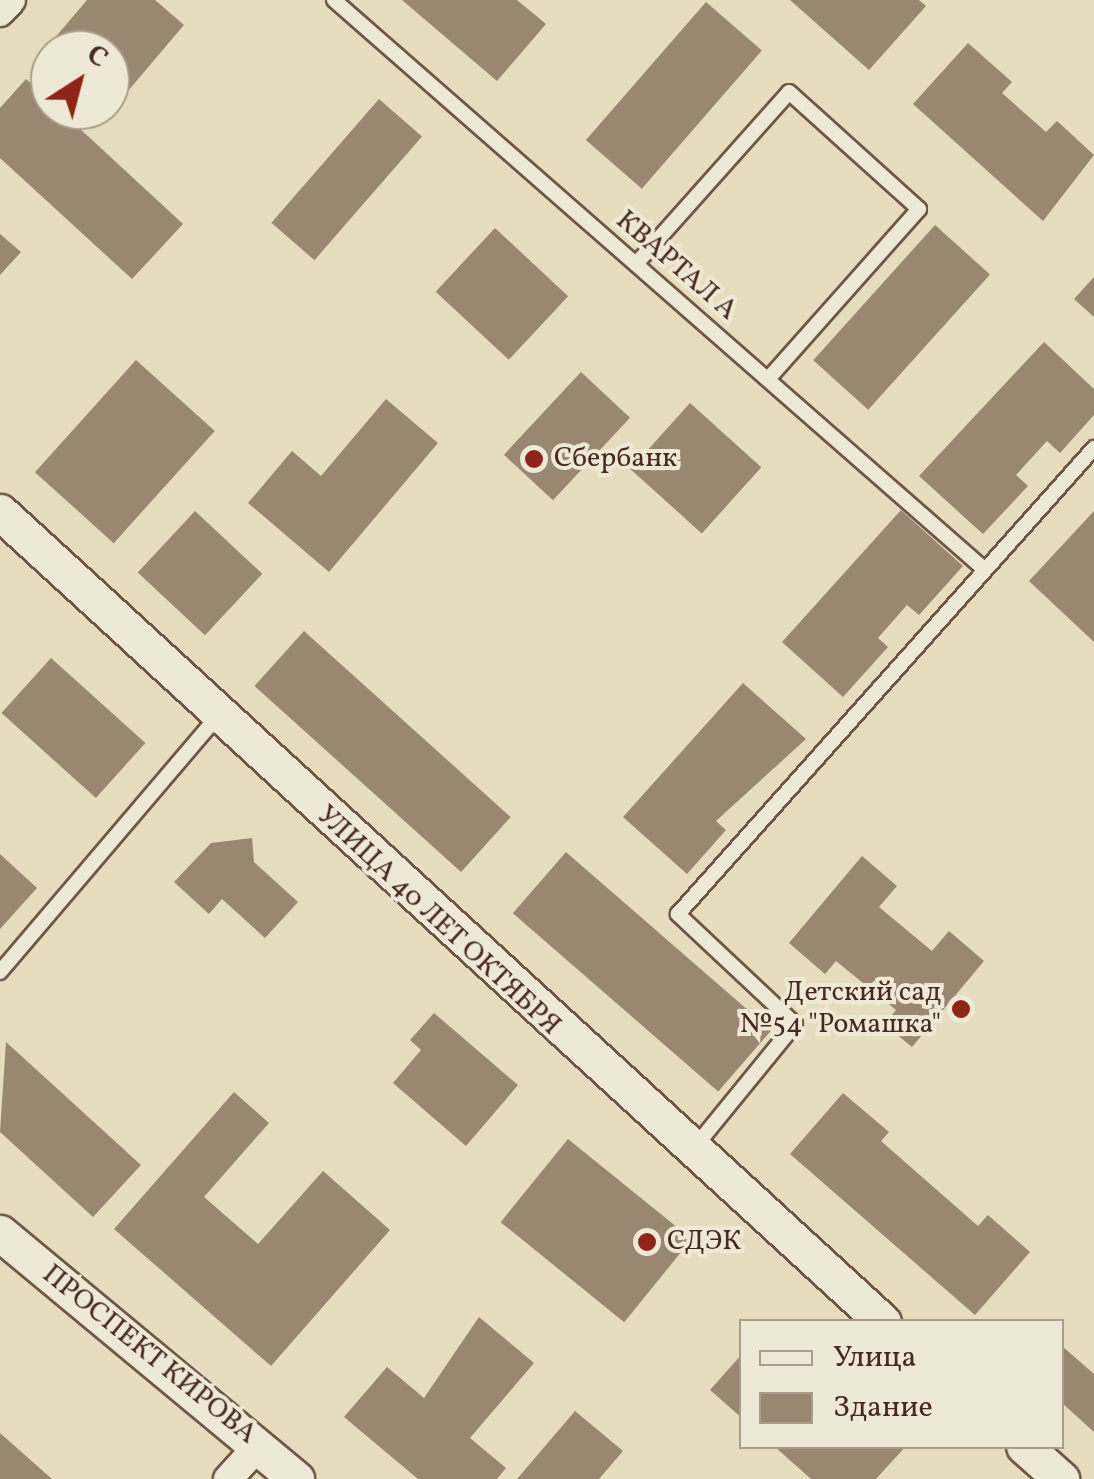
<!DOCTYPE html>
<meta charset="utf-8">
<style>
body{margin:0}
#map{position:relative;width:1094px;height:1479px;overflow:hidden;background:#e5ddbe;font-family:Vollkorn,serif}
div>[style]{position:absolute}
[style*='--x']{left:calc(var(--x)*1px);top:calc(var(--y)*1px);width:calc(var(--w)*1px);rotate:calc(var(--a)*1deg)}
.building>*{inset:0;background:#998772;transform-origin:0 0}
.roads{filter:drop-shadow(2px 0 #6e5748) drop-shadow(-2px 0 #6e5748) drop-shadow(0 2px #6e5748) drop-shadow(0 -2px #6e5748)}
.service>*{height:14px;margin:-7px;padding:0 7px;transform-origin:7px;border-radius:7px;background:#eee9d5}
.minor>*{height:28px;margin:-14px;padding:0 14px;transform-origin:14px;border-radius:14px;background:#eee9d5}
.tertiary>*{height:35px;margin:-17.5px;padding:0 17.5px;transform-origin:17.5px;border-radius:17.5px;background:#eee9d5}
.dots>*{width:28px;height:28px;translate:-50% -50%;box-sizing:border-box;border:5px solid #eee9d5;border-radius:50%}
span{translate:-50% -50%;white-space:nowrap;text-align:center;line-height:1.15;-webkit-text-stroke:8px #eee9d5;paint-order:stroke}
.street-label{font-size:28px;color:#462a20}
.poi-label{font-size:28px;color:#462a20}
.left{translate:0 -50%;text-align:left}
.right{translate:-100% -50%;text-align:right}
.legend{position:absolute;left:739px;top:1319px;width:325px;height:130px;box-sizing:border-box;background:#eee9d5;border:2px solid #ab9d8d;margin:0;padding:12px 18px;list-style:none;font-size:30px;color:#462a20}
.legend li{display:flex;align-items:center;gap:20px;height:50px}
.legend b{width:50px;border:2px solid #ab9d8d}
.north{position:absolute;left:30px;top:30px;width:100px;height:100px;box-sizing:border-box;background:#eee9d5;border:2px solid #ab9d8d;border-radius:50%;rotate:36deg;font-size:28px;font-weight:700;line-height:40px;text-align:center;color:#462a20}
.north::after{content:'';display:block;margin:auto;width:35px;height:45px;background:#8f2418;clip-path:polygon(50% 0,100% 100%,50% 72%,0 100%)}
</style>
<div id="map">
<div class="building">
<i style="clip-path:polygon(87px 0,155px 0,184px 25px,116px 105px,110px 50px,47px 47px)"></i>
<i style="clip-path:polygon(402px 0,517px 0,546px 24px,497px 81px)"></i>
<i style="clip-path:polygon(790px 0,919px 0,926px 6px,869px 70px)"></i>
<i style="left:706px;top:2px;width:74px;height:183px;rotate:41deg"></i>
<i style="clip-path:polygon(968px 43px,1012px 82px,1002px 93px,1046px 132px,1057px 121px,1094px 155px,1043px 221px,913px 104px)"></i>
<i style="clip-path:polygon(26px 79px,183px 224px,132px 279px,0 158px,0 108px)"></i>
<i style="left:379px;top:99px;width:57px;height:164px;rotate:41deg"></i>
<i style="left:935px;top:225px;width:74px;height:182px;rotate:42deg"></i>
<i style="left:495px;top:228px;width:100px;height:87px;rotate:43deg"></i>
<i style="clip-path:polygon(0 234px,21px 252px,0 275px)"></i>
<i style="clip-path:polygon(1094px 277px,1094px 317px,1074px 299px)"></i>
<i style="clip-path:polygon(1044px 342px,1094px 389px,1094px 415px,1060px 453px,1047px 441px,1016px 475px,1028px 486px,983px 534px,919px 476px)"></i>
<i style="left:136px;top:360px;width:106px;height:151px;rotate:42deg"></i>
<i style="left:581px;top:372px;width:67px;height:113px;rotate:43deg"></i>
<i style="clip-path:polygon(386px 399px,438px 443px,329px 572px,248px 503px,292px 451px,321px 476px)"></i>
<i style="left:690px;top:403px;width:96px;height:89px;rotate:42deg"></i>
<i style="clip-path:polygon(901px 510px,963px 566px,919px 615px,907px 605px,878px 638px,888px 647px,843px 697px,782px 642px)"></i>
<i style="left:195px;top:511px;width:92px;height:84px;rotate:43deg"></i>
<i style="clip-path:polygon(1094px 511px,1094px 642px,1029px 581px)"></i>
<i style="left:304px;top:631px;width:278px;height:74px;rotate:42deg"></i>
<i style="left:51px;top:658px;width:127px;height:74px;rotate:42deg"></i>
<i style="clip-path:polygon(743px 683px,806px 739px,716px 821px,726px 830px,687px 874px,623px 817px)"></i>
<i style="clip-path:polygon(252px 838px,254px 862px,298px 902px,265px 938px,222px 899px,209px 914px,174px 882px,211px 843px)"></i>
<i style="left:566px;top:852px;width:272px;height:81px;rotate:41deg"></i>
<i style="clip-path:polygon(0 854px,37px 888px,0 929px)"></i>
<i style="clip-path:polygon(862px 856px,897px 886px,879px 907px,932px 951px,949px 931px,984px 961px,912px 1047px,884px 1024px,896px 1010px,836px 961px,825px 974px,789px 943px)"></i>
<i style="clip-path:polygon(434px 1013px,518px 1085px,466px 1146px,393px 1083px,421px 1050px,410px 1040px)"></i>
<i style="clip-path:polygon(6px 1042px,141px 1165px,93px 1217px,0 1132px)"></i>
<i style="clip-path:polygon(234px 1092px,269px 1123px,204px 1197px,258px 1244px,323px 1171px,390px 1230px,271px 1366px,114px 1229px)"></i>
<i style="clip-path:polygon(843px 1093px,889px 1132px,881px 1141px,978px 1226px,988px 1215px,1030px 1252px,975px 1315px,790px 1154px)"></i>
<i style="left:568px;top:1139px;width:159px;height:107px;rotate:39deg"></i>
<i style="clip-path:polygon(479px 1317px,534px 1363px,470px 1438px,506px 1468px,497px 1479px,418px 1479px,344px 1417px,387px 1367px,424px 1398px)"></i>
<i style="clip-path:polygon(1062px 1346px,1094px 1374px,1094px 1432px,1062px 1403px)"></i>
<i style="clip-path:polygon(742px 1354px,742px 1418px,710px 1390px)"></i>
<i style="clip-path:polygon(575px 1411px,623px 1451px,599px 1479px,517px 1479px)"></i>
<i style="clip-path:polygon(0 1433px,52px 1479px,0 1479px)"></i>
<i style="clip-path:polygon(774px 1446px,906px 1446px,876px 1479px,811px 1479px)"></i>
</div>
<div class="roads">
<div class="service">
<i style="--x:334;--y:0;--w:865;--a:41.2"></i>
<i style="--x:636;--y:264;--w:230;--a:-48.3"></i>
<i style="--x:789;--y:92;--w:175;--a:42"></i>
<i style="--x:919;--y:209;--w:227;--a:131.6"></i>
<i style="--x:0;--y:972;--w:336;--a:-49.6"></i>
<i style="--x:694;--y:1148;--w:160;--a:-50.8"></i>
<i style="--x:795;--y:1024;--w:161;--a:-136.8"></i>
<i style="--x:678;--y:914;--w:625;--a:-48.24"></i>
</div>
<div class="minor">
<i style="--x:0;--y:12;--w:16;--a:-47"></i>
<i style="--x:228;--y:1479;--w:46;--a:-47.6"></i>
</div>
<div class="tertiary">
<i style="--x:0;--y:512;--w:1198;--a:42.53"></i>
<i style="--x:0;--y:1233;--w:385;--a:39.7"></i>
<i style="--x:1024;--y:1446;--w:50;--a:41.7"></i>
</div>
</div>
<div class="dots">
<i style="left:534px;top:459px;background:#8f2418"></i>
<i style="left:961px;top:1009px;background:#8f2418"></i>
<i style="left:647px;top:1242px;background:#8f2418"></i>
</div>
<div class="street-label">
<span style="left:676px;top:266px;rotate:41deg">КВАРТАЛ А</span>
<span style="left:438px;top:921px;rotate:43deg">УЛИЦА 40 ЛЕТ ОКТЯБРЯ</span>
<span style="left:149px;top:1355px;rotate:39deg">ПРОСПЕКТ КИРОВА</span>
</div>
<div class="poi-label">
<span class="left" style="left:554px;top:459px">Сбербанк</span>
<span class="right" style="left:941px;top:1009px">Детский сад<br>№54 "Ромашка"</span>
<span class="left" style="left:667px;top:1242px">СДЭК</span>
</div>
<ul class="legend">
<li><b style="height:12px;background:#eee9d5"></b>Улица</li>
<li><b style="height:28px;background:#998772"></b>Здание</li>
</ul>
<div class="north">С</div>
</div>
